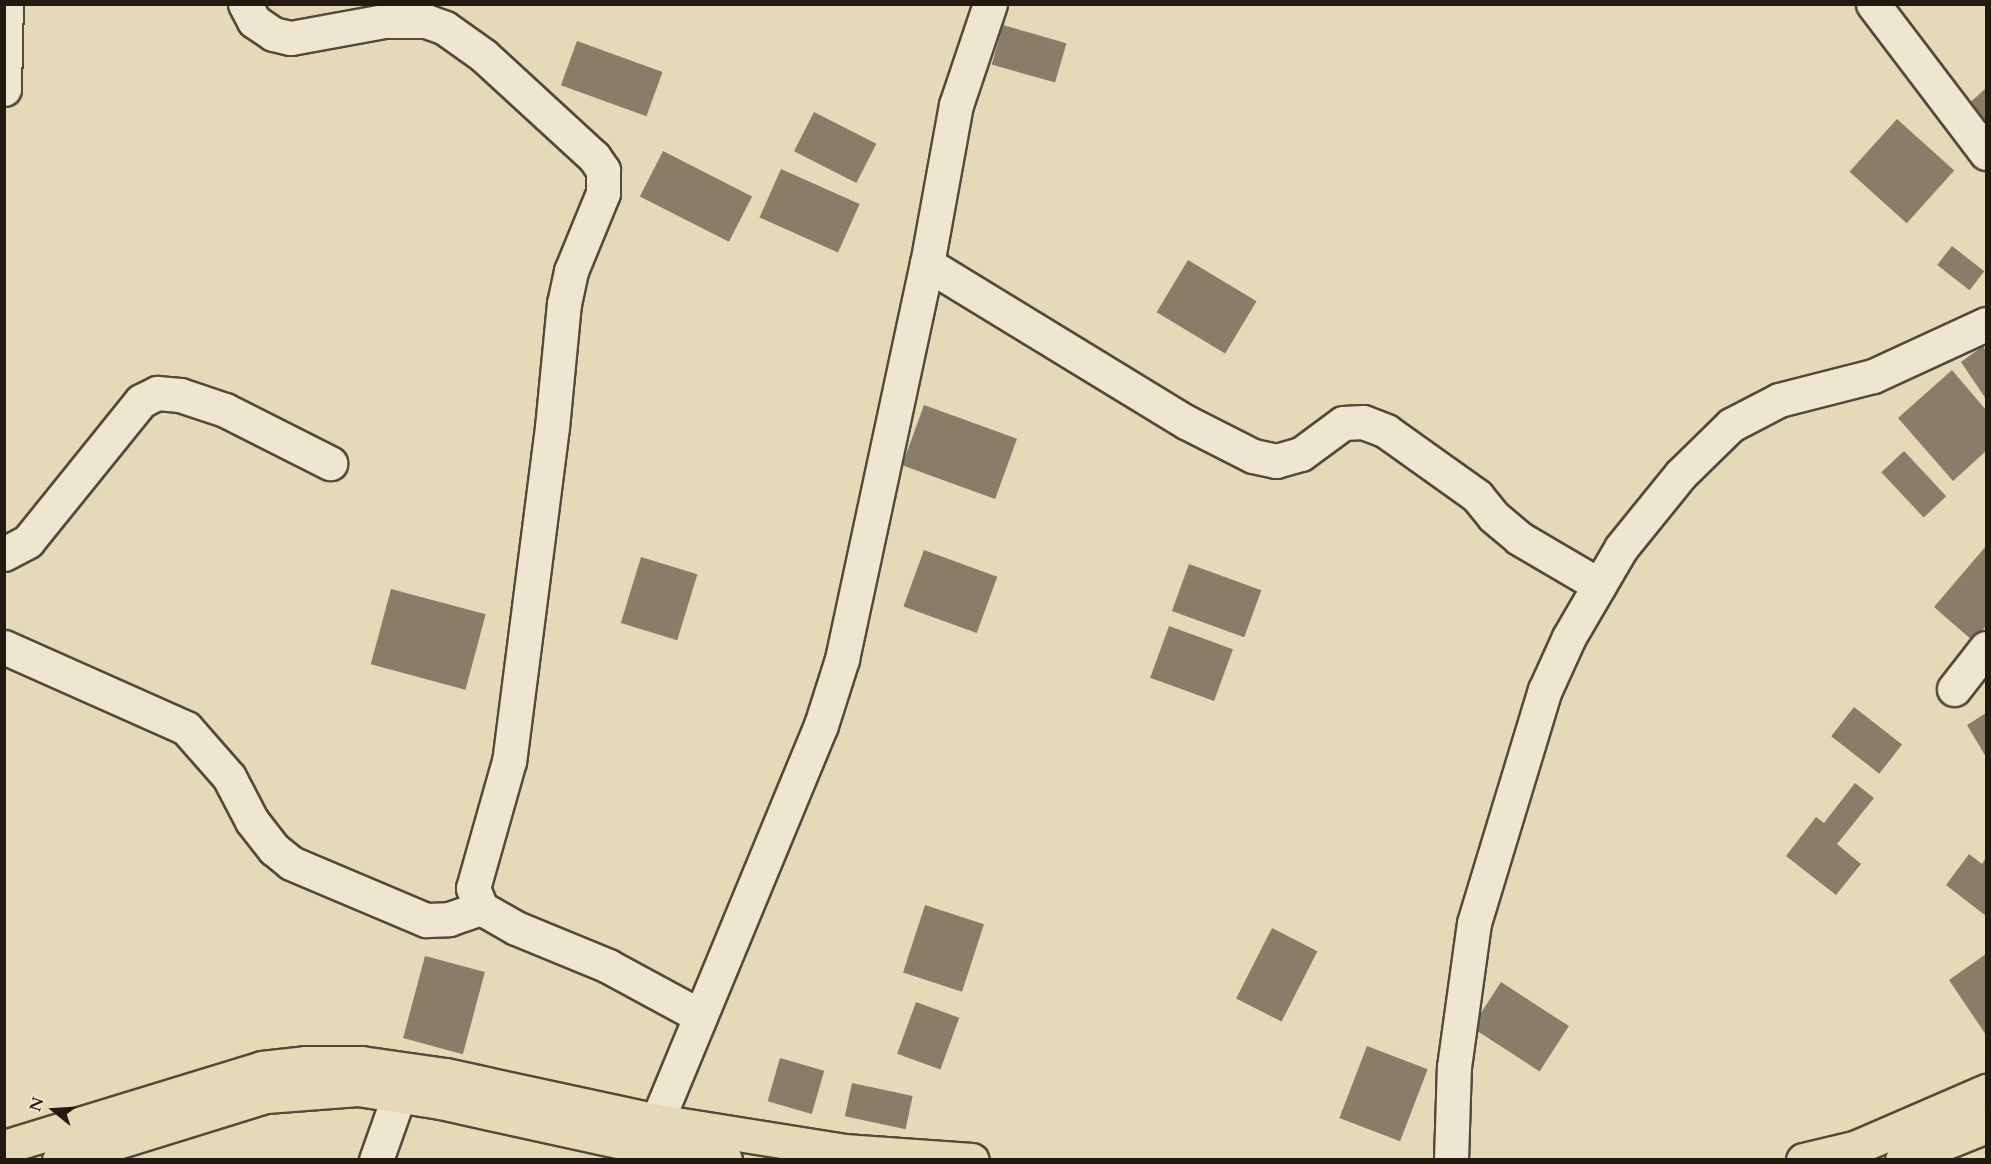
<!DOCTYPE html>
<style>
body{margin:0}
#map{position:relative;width:1991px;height:1164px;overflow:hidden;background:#e6d9b8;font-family:Cardo,serif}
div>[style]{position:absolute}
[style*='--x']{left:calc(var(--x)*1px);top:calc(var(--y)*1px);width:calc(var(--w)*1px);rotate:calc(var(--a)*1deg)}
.building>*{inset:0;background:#887d68;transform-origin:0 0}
.roads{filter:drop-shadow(2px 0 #534a3b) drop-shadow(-2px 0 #534a3b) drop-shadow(0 2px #534a3b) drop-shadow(0 -2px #534a3b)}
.street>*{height:33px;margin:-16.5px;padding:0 16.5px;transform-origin:16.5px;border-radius:16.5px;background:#efe6d1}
.secondary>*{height:33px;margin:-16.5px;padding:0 16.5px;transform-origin:16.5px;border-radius:16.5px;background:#efe6d1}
.primary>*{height:33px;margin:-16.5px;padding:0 16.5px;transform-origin:16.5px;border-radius:16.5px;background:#e6d9b8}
span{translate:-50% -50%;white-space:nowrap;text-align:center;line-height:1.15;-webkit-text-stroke:4.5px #efe6d1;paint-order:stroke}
.frame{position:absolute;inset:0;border:6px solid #221a11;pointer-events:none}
.north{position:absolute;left:24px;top:1080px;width:60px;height:60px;-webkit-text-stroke:4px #efe6d1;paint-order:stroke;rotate:288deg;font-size:16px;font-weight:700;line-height:24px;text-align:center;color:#221a11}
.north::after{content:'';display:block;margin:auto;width:21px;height:27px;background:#221a11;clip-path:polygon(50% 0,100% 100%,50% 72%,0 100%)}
</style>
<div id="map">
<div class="building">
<i style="left:1003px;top:25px;width:66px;height:41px;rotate:16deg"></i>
<i style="left:577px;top:41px;width:91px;height:47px;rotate:20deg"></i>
<i style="clip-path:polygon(1986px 88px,1986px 131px,1965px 107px)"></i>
<i style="left:814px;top:112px;width:70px;height:44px;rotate:27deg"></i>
<i style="left:1897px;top:119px;width:77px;height:71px;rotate:42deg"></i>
<i style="left:663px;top:151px;width:100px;height:51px;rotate:27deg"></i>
<i style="left:781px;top:169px;width:86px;height:53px;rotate:24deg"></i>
<i style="left:1952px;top:246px;width:41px;height:24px;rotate:38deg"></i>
<i style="left:1188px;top:260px;width:80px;height:61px;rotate:31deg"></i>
<i style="clip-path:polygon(1983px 346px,1986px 351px,1986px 399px,1961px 362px)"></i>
<i style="clip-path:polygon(1952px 370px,1986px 410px,1986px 451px,1953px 481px,1898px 418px)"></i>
<i style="left:924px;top:405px;width:99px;height:64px;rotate:20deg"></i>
<i style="left:1904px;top:451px;width:62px;height:31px;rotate:47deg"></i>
<i style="clip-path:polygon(1986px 546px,1986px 626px,1973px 641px,1934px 607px)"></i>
<i style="left:924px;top:550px;width:78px;height:60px;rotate:20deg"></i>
<i style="left:641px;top:557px;width:59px;height:69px;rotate:17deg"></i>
<i style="left:1189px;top:564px;width:77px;height:50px;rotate:20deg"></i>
<i style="left:391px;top:589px;width:98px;height:78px;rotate:15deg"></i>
<i style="left:1169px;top:626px;width:68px;height:55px;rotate:20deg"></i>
<i style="left:1854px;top:707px;width:61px;height:37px;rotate:38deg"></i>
<i style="clip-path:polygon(1986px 713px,1986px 757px,1967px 725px)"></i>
<i style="clip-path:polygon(1855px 783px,1874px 798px,1837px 844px,1861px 864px,1836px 895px,1786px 856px,1816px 817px,1824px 823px)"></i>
<i style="clip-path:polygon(1969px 854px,1982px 864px,1986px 858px,1986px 916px,1946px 885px)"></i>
<i style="left:925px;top:905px;width:62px;height:71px;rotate:18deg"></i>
<i style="left:1272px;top:928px;width:51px;height:79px;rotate:27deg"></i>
<i style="clip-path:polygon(1986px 954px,1986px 1035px,1949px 980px)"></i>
<i style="left:425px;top:956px;width:62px;height:85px;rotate:15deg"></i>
<i style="left:1501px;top:982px;width:81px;height:54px;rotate:33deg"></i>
<i style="left:916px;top:1002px;width:46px;height:55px;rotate:20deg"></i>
<i style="left:1367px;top:1046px;width:65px;height:77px;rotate:21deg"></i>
<i style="left:780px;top:1058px;width:46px;height:45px;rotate:16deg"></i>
<i style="left:852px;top:1083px;width:62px;height:34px;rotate:12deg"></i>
</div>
<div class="roads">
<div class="street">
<i style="--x:245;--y:4;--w:19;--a:62"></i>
<i style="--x:254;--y:21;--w:23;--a:34"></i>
<i style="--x:273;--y:34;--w:18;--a:13"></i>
<i style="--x:291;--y:38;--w:96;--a:-10.3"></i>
<i style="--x:385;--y:21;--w:41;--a:0"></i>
<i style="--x:426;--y:21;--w:20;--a:20"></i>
<i style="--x:445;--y:28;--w:47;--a:35.4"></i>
<i style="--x:483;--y:55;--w:151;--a:42.6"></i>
<i style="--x:594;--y:157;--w:16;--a:55"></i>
<i style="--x:603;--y:170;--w:23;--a:90"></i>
<i style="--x:603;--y:193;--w:84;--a:112.3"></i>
<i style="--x:571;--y:271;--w:33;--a:102"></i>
<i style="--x:564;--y:303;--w:125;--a:95.5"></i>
<i style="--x:552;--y:427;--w:337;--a:97.3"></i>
<i style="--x:509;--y:761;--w:132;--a:105.8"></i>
<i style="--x:473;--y:888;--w:22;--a:68"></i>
<i style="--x:481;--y:908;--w:40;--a:29.7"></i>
<i style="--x:516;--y:928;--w:100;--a:22.4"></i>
<i style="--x:608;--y:966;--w:105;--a:28.5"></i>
<i style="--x:1873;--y:4;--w:187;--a:52.8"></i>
<i style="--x:4;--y:89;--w:85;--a:-88.7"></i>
<i style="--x:927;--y:264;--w:303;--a:31.4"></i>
<i style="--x:1186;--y:422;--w:75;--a:26.9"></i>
<i style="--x:1253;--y:456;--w:24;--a:12"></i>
<i style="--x:1276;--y:461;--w:26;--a:-16"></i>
<i style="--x:1301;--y:454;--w:52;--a:-36.4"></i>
<i style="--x:1343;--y:423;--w:20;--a:-3"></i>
<i style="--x:1363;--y:422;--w:25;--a:21"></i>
<i style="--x:1386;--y:431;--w:112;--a:35.5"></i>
<i style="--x:1477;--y:496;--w:26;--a:51"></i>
<i style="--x:1493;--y:516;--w:34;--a:40"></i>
<i style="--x:1519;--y:538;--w:93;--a:30.4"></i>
<i style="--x:4;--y:554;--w:27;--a:-28"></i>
<i style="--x:28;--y:541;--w:180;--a:-51.1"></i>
<i style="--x:141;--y:401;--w:18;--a:-27"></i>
<i style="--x:157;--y:393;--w:23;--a:5"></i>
<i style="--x:180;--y:395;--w:47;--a:18.4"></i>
<i style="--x:225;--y:410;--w:118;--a:26.8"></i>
<i style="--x:4;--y:647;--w:199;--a:24"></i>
<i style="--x:186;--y:728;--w:65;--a:48.7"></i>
<i style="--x:229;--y:777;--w:50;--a:62.4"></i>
<i style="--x:252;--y:821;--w:36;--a:52"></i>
<i style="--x:274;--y:849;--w:22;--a:39"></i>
<i style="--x:291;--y:863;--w:147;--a:22.9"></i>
<i style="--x:426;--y:920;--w:23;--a:-2"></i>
<i style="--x:449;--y:919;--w:34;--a:-19"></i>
<i style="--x:1954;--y:689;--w:52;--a:-52"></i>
<i style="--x:376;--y:1160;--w:69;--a:-70.5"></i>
<i style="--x:1451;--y:1160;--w:93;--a:-88.2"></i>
<i style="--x:1454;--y:1067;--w:145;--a:-82.1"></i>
<i style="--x:1474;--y:923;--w:244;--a:-73.1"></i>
<i style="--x:1545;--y:690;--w:58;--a:-65.6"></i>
<i style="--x:1569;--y:637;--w:103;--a:-59.7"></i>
<i style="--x:1621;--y:548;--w:95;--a:-51"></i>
<i style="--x:1681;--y:474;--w:70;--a:-44.4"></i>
<i style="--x:1731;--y:425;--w:54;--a:-27.5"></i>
<i style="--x:1779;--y:400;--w:97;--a:-14.3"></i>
<i style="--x:1873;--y:376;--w:124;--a:-24.7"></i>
</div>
<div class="secondary">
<i style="--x:649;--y:1148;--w:28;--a:-73"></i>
<i style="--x:657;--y:1121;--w:429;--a:-67.5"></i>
<i style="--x:821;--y:725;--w:69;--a:-72.3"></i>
<i style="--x:842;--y:659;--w:404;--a:-77.9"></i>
<i style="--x:927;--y:264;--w:162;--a:-79.7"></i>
<i style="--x:956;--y:105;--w:107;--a:-71.4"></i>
</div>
<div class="primary">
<i style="--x:4;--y:1147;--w:270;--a:-17"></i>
<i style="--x:262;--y:1068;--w:43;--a:-6.6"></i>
<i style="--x:305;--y:1063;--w:56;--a:0"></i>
<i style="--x:361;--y:1063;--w:85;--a:8.1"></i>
<i style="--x:445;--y:1075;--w:217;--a:12.2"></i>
<i style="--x:657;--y:1121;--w:189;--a:9.1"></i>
<i style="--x:844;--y:1151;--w:128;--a:4"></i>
<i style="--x:59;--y:1160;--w:217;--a:-17.2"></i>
<i style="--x:266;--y:1096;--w:92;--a:-4.4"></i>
<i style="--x:358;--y:1089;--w:83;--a:9"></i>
<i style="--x:440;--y:1102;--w:214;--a:12.4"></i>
<i style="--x:649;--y:1148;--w:77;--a:9"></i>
<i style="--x:1803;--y:1160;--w:56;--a:-13.5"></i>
<i style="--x:1857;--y:1147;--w:141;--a:-23.5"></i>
<i style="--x:1902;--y:1160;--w:91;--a:-22"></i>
</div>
</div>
<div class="frame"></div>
<div class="north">N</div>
</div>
